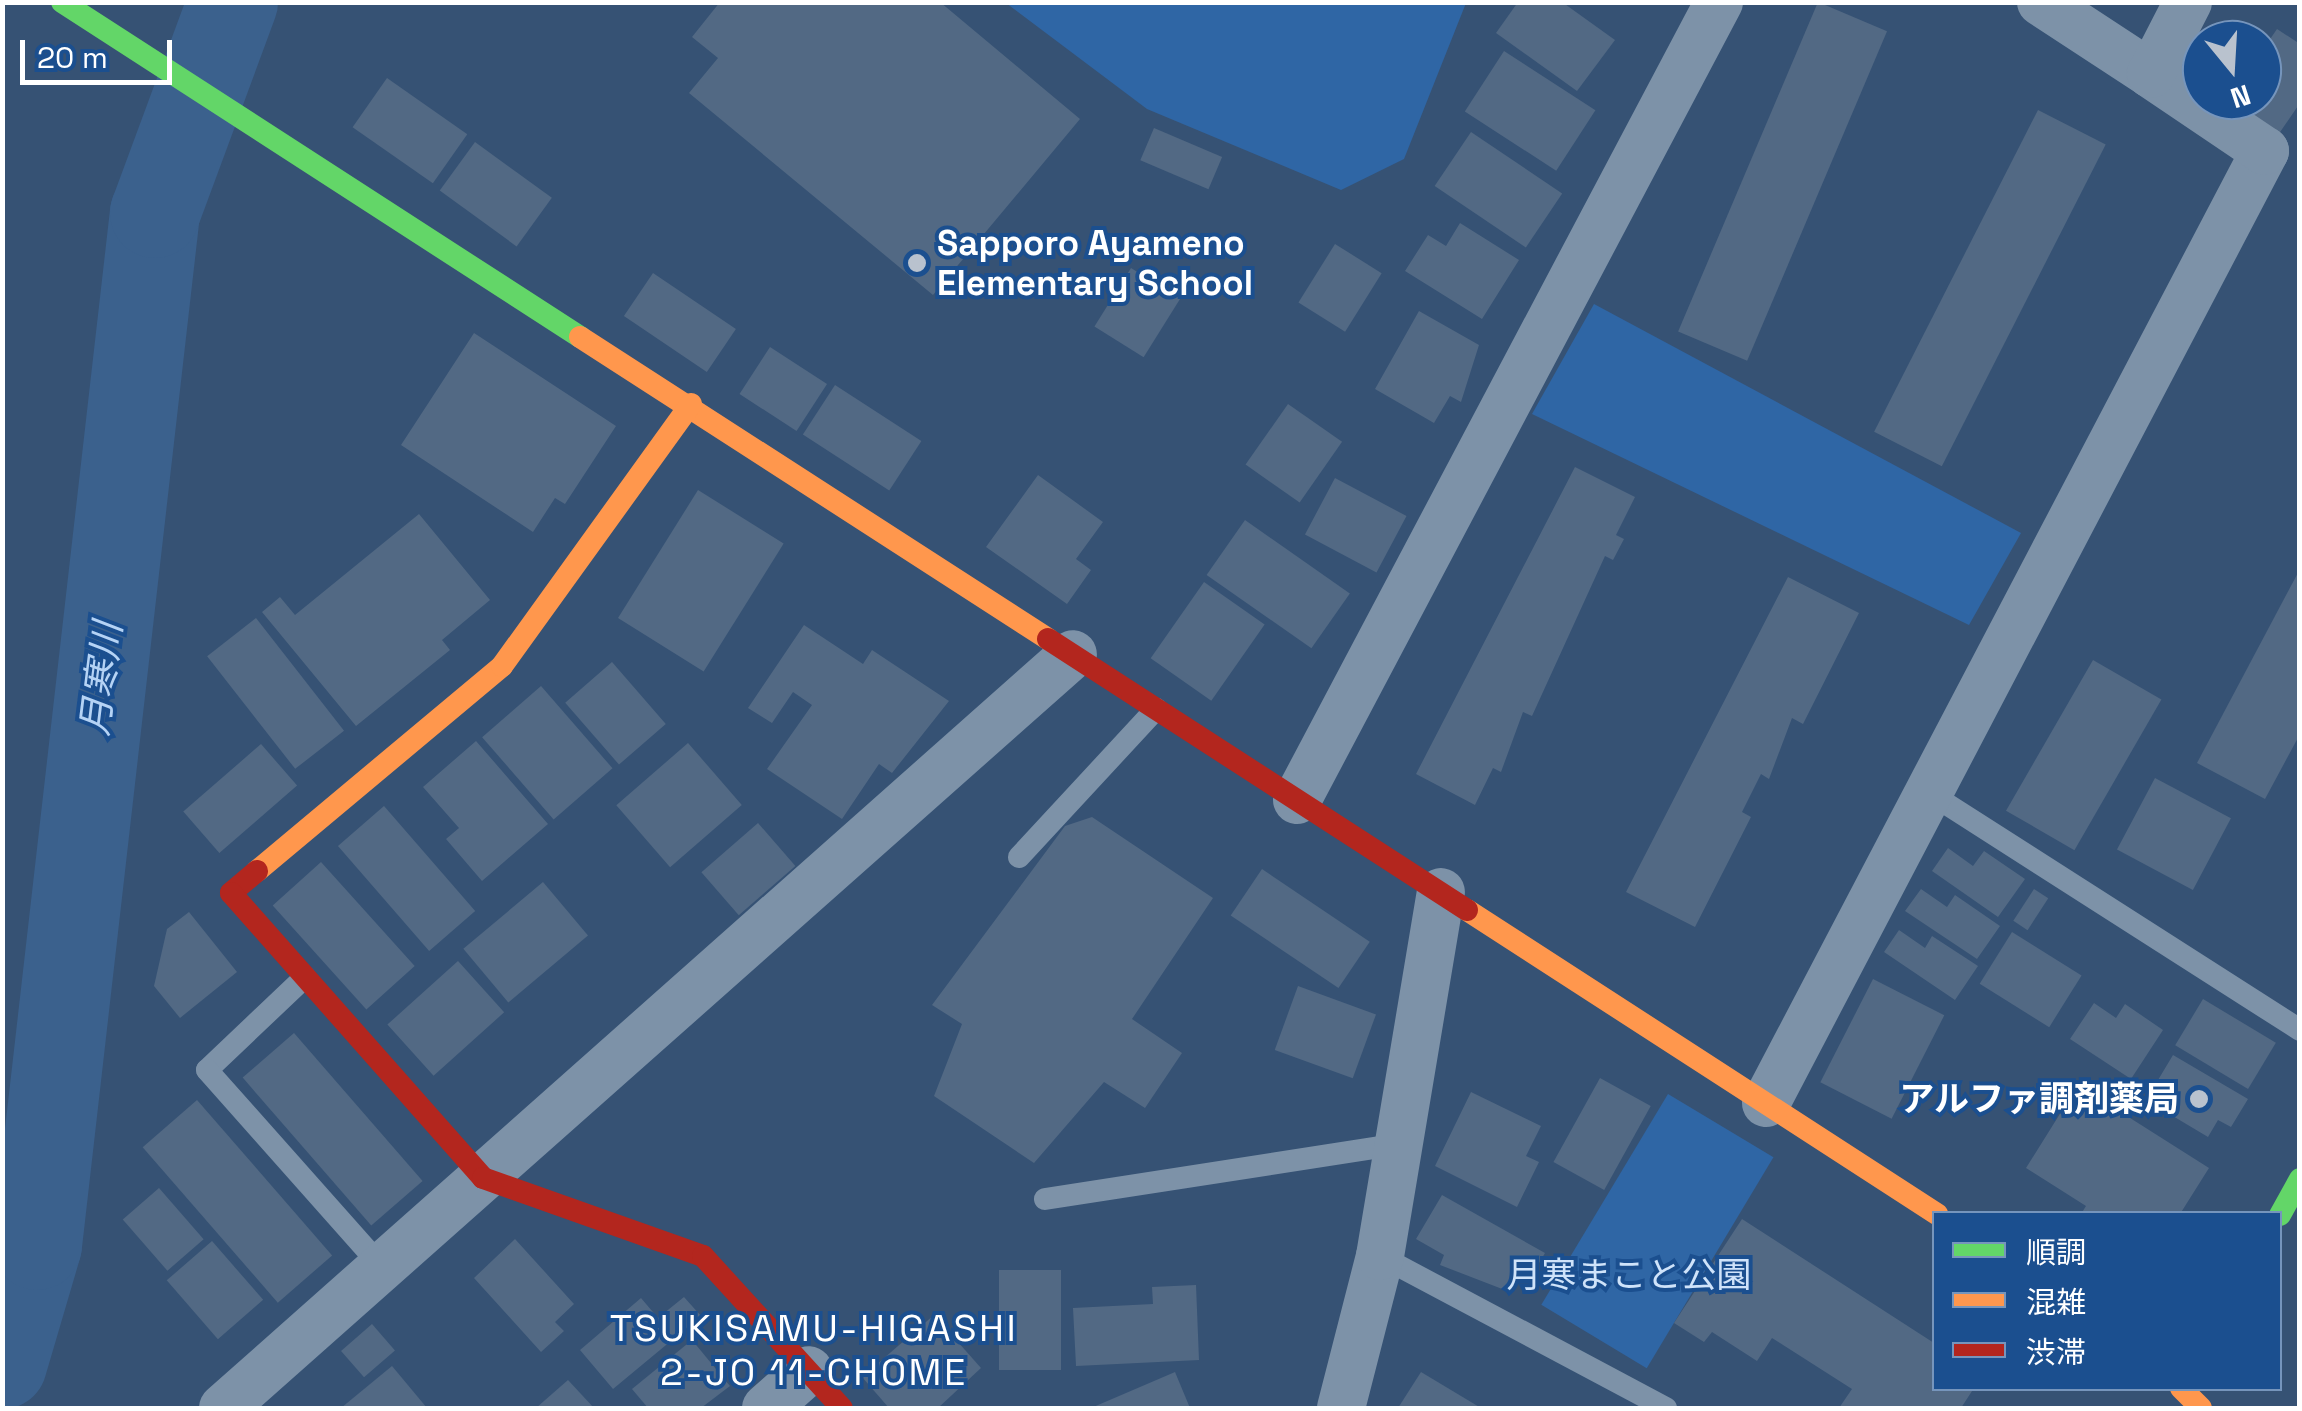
<!DOCTYPE html>
<meta charset="utf-8">
<style>
body{margin:0}
#map{position:relative;width:2302px;height:1411px;overflow:hidden;background:#365274;font-family:"Space Grotesk","Noto Sans JP",sans-serif}
div>[style]{position:absolute}
[style*='--x']{left:calc(var(--x)*1px);top:calc(var(--y)*1px);width:calc(var(--w)*1px);rotate:calc(var(--a)*1deg)}
.green>*{inset:0;background:#2f66a5;transform-origin:0 0}
.river>*{height:90px;margin:-45px;padding:0 45px;transform-origin:45px;border-radius:45px;background:#3b618d}
.building>*{inset:0;background:#526984;transform-origin:0 0}
.lane>*{height:22px;margin:-11px;padding:0 11px;transform-origin:11px;border-radius:11px;background:#7d92a8}
.street>*{height:48px;margin:-24px;padding:0 24px;transform-origin:24px;border-radius:24px;background:#7d92a8}
.fast>*{height:22px;margin:-11px;padding:0 11px;transform-origin:11px;border-radius:11px;background:#63d668}
.slow>*{height:22px;margin:-11px;padding:0 11px;transform-origin:11px;border-radius:11px;background:#ff974d}
.jam>*{height:22px;margin:-11px;padding:0 11px;transform-origin:11px;border-radius:11px;background:#b3261e}
.dots>*{width:28px;height:28px;translate:-50% -50%;box-sizing:border-box;border:5px solid #1b4f8f;border-radius:50%}
span{translate:-50% -50%;white-space:nowrap;text-align:center;line-height:1.15;-webkit-text-stroke:8px #1b4f8f;paint-order:stroke}
.poi-label{font-size:35px;color:#fff;font-weight:700}
.left{translate:0 -50%;text-align:left}
.right{translate:-100% -50%;text-align:right}
.park-label{font-size:35px;color:#cfe3fa}
.water-label{font-size:38px;color:#b5d3f5;font-style:italic}
.neighbourhood-label{font-size:38px;color:#fff;letter-spacing:2.5px}
.frame{position:absolute;inset:0;border:5px solid #fff;pointer-events:none}
.legend{position:absolute;left:1932px;top:1211px;width:350px;height:180px;box-sizing:border-box;background:#1b4f8f;border:2px solid #7695bc;margin:0;padding:12px 18px;list-style:none;font-size:30px;color:#fff}
.legend li{display:flex;align-items:center;gap:20px;height:50px}
.legend b{width:50px;border:2px solid #7695bc}
.north{position:absolute;left:2182px;top:20px;width:100px;height:100px;box-sizing:border-box;background:#1b4f8f;border:2px solid #7695bc;border-radius:50%;rotate:162deg;font-size:28px;font-weight:700;line-height:40px;text-align:center;color:#fff}
.north::after{content:'';display:block;margin:auto;width:35px;height:45px;background:#b9c2ce;clip-path:polygon(50% 0,100% 100%,50% 72%,0 100%)}
.scale{position:absolute;left:20px;top:40px;width:152px;height:45px;box-sizing:border-box;border:5px solid #fff;border-top:0;padding-left:12px;font-size:30px;line-height:35px;white-space:nowrap;color:#fff;-webkit-text-stroke:8px #1b4f8f;paint-order:stroke}
</style>
<div id="map">
<div class="green">
<i style="clip-path:polygon(1006px 3px,1466px 3px,1404px 159px,1341px 190px,1147px 109px)"></i>
<i style="clip-path:polygon(1594px 304px,2021px 533px,1969px 625px,1532px 414px)"></i>
<i style="left:1668px;top:1094px;width:123px;height:246px;rotate:31deg"></i>
</div>
<div class="river">
<i style="--x:2;--y:1364;--w:124;--a:-73.6"></i>
<i style="--x:37;--y:1245;--w:1039;--a:-83.48"></i>
<i style="--x:155;--y:213;--w:225;--a:-69.7"></i>
</div>
<div class="building">
<i style="clip-path:polygon(720px 2px,940px 2px,1080px 119px,933px 295px,689px 93px,718px 58px,692px 37px)"></i>
<i style="clip-path:polygon(1518px 2px,1562px 2px,1615px 40px,1577px 91px,1496px 33px)"></i>
<i style="left:1818px;top:2px;width:75px;height:358px;rotate:23deg"></i>
<i style="clip-path:polygon(2277px 29px,2300px 44px,2300px 103px,2276px 138px,2228px 100px,2262px 100px,2262px 51px)"></i>
<i style="left:1504px;top:51px;width:109px;height:72px;rotate:33deg"></i>
<i style="left:387px;top:78px;width:98px;height:60px;rotate:35deg"></i>
<i style="left:2038px;top:110px;width:76px;height:361px;rotate:27deg"></i>
<i style="left:1154px;top:128px;width:74px;height:35px;rotate:23deg"></i>
<i style="left:1471px;top:132px;width:110px;height:65px;rotate:34deg"></i>
<i style="left:475px;top:142px;width:95px;height:60px;rotate:36deg"></i>
<i style="clip-path:polygon(1460px 223px,1519px 260px,1482px 319px,1405px 271px,1428px 235px,1446px 246px)"></i>
<i style="left:1335px;top:244px;width:55px;height:69px;rotate:32deg"></i>
<i style="left:1131px;top:268px;width:58px;height:69px;rotate:32deg"></i>
<i style="left:653px;top:273px;width:100px;height:52px;rotate:34deg"></i>
<i style="clip-path:polygon(1419px 311px,1479px 345px,1461px 402px,1450px 396px,1434px 423px,1375px 389px)"></i>
<i style="clip-path:polygon(474px 333px,616px 426px,565px 504px,555px 498px,533px 532px,401px 445px)"></i>
<i style="left:770px;top:347px;width:68px;height:56px;rotate:33deg"></i>
<i style="left:835px;top:385px;width:103px;height:59px;rotate:33deg"></i>
<i style="left:1288px;top:404px;width:66px;height:74px;rotate:35deg"></i>
<i style="clip-path:polygon(1575px 467px,1635px 497px,1616px 535px,1624px 539px,1613px 560px,1605px 556px,1532px 716px,1523px 712px,1501px 772px,1493px 768px,1475px 805px,1416px 774px)"></i>
<i style="clip-path:polygon(1038px 475px,1103px 522px,1076px 559px,1091px 570px,1067px 604px,986px 547px)"></i>
<i style="left:1335px;top:478px;width:81px;height:64px;rotate:28deg"></i>
<i style="left:698px;top:490px;width:101px;height:151px;rotate:32deg"></i>
<i style="clip-path:polygon(419px 514px,490px 600px,442px 640px,450px 650px,356px 726px,262px 612px,280px 597px,295px 615px)"></i>
<i style="left:1245px;top:520px;width:128px;height:67px;rotate:35deg"></i>
<i style="clip-path:polygon(2300px 569px,2300px 734px,2265px 799px,2197px 763px)"></i>
<i style="clip-path:polygon(1788px 577px,1859px 613px,1803px 724px,1792px 718px,1769px 779px,1761px 774px,1742px 812px,1751px 817px,1695px 927px,1626px 892px)"></i>
<i style="left:1204px;top:582px;width:74px;height:93px;rotate:35deg"></i>
<i style="left:256px;top:618px;width:143px;height:62px;rotate:52deg"></i>
<i style="clip-path:polygon(804px 625px,863px 664px,872px 650px,949px 701px,892px 773px,879px 764px,842px 819px,767px 769px,812px 705px,793px 692px,772px 723px,748px 708px)"></i>
<i style="left:2093px;top:660px;width:79px;height:174px;rotate:30deg"></i>
<i style="left:612px;top:662px;width:82px;height:62px;rotate:49deg"></i>
<i style="left:541px;top:686px;width:109px;height:78px;rotate:49deg"></i>
<i style="clip-path:polygon(476px 741px,548px 824px,482px 881px,446px 839px,459px 828px,423px 787px)"></i>
<i style="left:688px;top:743px;width:82px;height:95px;rotate:49deg"></i>
<i style="left:261px;top:744px;width:55px;height:103px;rotate:49deg"></i>
<i style="left:2155px;top:778px;width:86px;height:81px;rotate:28deg"></i>
<i style="left:384px;top:806px;width:139px;height:61px;rotate:49deg"></i>
<i style="clip-path:polygon(1092px 817px,1213px 898px,1132px 1019px,1182px 1053px,1145px 1108px,1104px 1082px,1034px 1163px,934px 1096px,962px 1024px,932px 1005px,1065px 826px)"></i>
<i style="left:758px;top:823px;width:57px;height:75px;rotate:49deg"></i>
<i style="clip-path:polygon(1948px 848px,1973px 866px,1984px 851px,2025px 879px,1998px 917px,1932px 871px)"></i>
<i style="left:321px;top:862px;width:140px;height:65px;rotate:48deg"></i>
<i style="left:1262px;top:869px;width:130px;height:56px;rotate:34deg"></i>
<i style="left:543px;top:882px;width:70px;height:104px;rotate:50deg"></i>
<i style="clip-path:polygon(1921px 889px,1947px 907px,1955px 895px,2000px 926px,1977px 959px,1905px 911px)"></i>
<i style="left:2034px;top:889px;width:17px;height:38px;rotate:33deg"></i>
<i style="clip-path:polygon(189px 912px,237px 972px,180px 1018px,154px 986px,167px 929px)"></i>
<i style="clip-path:polygon(1899px 930px,1925px 948px,1932px 936px,1978px 966px,1955px 1000px,1884px 952px)"></i>
<i style="left:2012px;top:932px;width:82px;height:61px;rotate:32deg"></i>
<i style="left:458px;top:961px;width:69px;height:95px;rotate:48deg"></i>
<i style="left:1873px;top:979px;width:80px;height:116px;rotate:27deg"></i>
<i style="left:1298px;top:986px;width:83px;height:68px;rotate:20deg"></i>
<i style="left:2203px;top:999px;width:85px;height:54px;rotate:31deg"></i>
<i style="clip-path:polygon(2094px 1003px,2116px 1018px,2125px 1004px,2163px 1030px,2131px 1079px,2070px 1039px)"></i>
<i style="left:294px;top:1033px;width:196px;height:68px;rotate:49deg"></i>
<i style="clip-path:polygon(2173px 1055px,2248px 1099px,2231px 1127px,2218px 1120px,2208px 1137px,2146px 1100px)"></i>
<i style="left:1600px;top:1078px;width:58px;height:96px;rotate:29deg"></i>
<i style="clip-path:polygon(2078px 1085px,2209px 1168px,2180px 1214px,2081px 1214px,2086px 1206px,2026px 1168px)"></i>
<i style="clip-path:polygon(1471px 1092px,1541px 1126px,1526px 1156px,1539px 1162px,1517px 1207px,1435px 1166px)"></i>
<i style="left:197px;top:1100px;width:206px;height:72px;rotate:49deg"></i>
<i style="left:159px;top:1188px;width:68px;height:48px;rotate:49deg"></i>
<i style="clip-path:polygon(1442px 1195px,1545px 1253px,1529px 1280px,1520px 1275px,1510px 1292px,1440px 1265px,1444px 1255px,1416px 1239px)"></i>
<i style="clip-path:polygon(1742px 1219px,1934px 1343px,1934px 1388px,1974px 1388px,1961px 1408px,1839px 1408px,1852px 1389px,1772px 1338px,1757px 1361px,1712px 1332px,1704px 1342px,1674px 1323px)"></i>
<i style="clip-path:polygon(515px 1239px,574px 1304px,555px 1322px,564px 1331px,541px 1352px,474px 1278px)"></i>
<i style="left:212px;top:1241px;width:78px;height:60px;rotate:49deg"></i>
<i style="left:999px;top:1270px;width:62px;height:100px"></i>
<i style="clip-path:polygon(1196px 1285px,1199px 1360px,1076px 1366px,1073px 1308px,1153px 1304px,1152px 1287px)"></i>
<i style="clip-path:polygon(684px 1297px,701px 1316px,613px 1389px,580px 1350px,641px 1298px,658px 1318px)"></i>
<i style="clip-path:polygon(934px 1315px,981px 1368px,938px 1408px,889px 1408px,862px 1377px)"></i>
<i style="left:372px;top:1324px;width:35px;height:41px;rotate:49deg"></i>
<i style="clip-path:polygon(692px 1340px,730px 1386px,701px 1408px,648px 1408px,632px 1389px)"></i>
<i style="clip-path:polygon(392px 1366px,427px 1408px,341px 1408px)"></i>
<i style="clip-path:polygon(1175px 1372px,1190px 1408px,1091px 1408px)"></i>
<i style="clip-path:polygon(1421px 1372px,1481px 1408px,1398px 1408px)"></i>
<i style="clip-path:polygon(568px 1380px,594px 1408px,536px 1408px)"></i>
</div>
<div class="lane">
<i style="--x:1931;--y:794;--w:438;--a:32.6"></i>
<i style="--x:1019;--y:857;--w:202;--a:-47.2"></i>
<i style="--x:305;--y:977;--w:135;--a:136.5"></i>
<i style="--x:207;--y:1070;--w:264;--a:48.4"></i>
<i style="--x:1045;--y:1199;--w:358;--a:-8.8"></i>
<i style="--x:1380;--y:1256;--w:324;--a:28"></i>
</div>
<div class="street">
<i style="--x:2041;--y:2;--w:131;--a:33.2"></i>
<i style="--x:1297;--y:800;--w:903;--a:-62.13"></i>
<i style="--x:1766;--y:1103;--w:1075;--a:-62.34"></i>
<i style="--x:2265;--y:151;--w:138;--a:-146"></i>
<i style="--x:2151;--y:74;--w:81;--a:-62.8"></i>
<i style="--x:223;--y:1408;--w:1136;--a:-41.57"></i>
<i style="--x:766;--y:1408;--w:57;--a:-41.5"></i>
<i style="--x:1341;--y:1408;--w:157;--a:-75.6"></i>
<i style="--x:1380;--y:1256;--w:369;--a:-80.5"></i>
</div>
<div class="fast">
<i style="--x:62;--y:2;--w:617;--a:32.89"></i>
<i style="--x:2280;--y:1215;--w:41;--a:-60.9"></i>
</div>
<div class="slow">
<i style="--x:580;--y:337;--w:557;--a:32.83"></i>
<i style="--x:257;--y:871;--w:319;--a:-39.9"></i>
<i style="--x:502;--y:666;--w:323;--a:-54.2"></i>
<i style="--x:1467;--y:910;--w:560;--a:32.9"></i>
<i style="--x:2181;--y:1388;--w:28;--a:45"></i>
</div>
<div class="jam">
<i style="--x:1048;--y:639;--w:499;--a:32.9"></i>
<i style="--x:257;--y:871;--w:34;--a:140"></i>
<i style="--x:231;--y:893;--w:380;--a:48.5"></i>
<i style="--x:483;--y:1178;--w:233;--a:19.5"></i>
<i style="--x:703;--y:1256;--w:206;--a:47.6"></i>
</div>
<div class="dots">
<i style="left:917px;top:263px;background:#b9c2ce"></i>
<i style="left:2199px;top:1099px;background:#b9c2ce"></i>
</div>
<div class="poi-label">
<span class="left" style="left:937px;top:263px">Sapporo Ayameno<br>Elementary School</span>
<span class="right" style="left:2179px;top:1099px">アルファ調剤薬局</span>
</div>
<div class="park-label">
<span style="left:1629px;top:1275px">月寒まこと公園</span>
</div>
<div class="water-label">
<span style="left:102px;top:679px;rotate:-83deg">月寒川</span>
</div>
<div class="neighbourhood-label">
<span style="left:814px;top:1351px">TSUKISAMU-HIGASHI<br>2-JO 11-CHOME</span>
</div>
<div class="frame"></div>
<ul class="legend">
<li><b style="height:12px;background:#63d668"></b>順調</li>
<li><b style="height:12px;background:#ff974d"></b>混雑</li>
<li><b style="height:12px;background:#b3261e"></b>渋滞</li>
</ul>
<div class="north">N</div>
<div class="scale">20 m</div>
</div>
